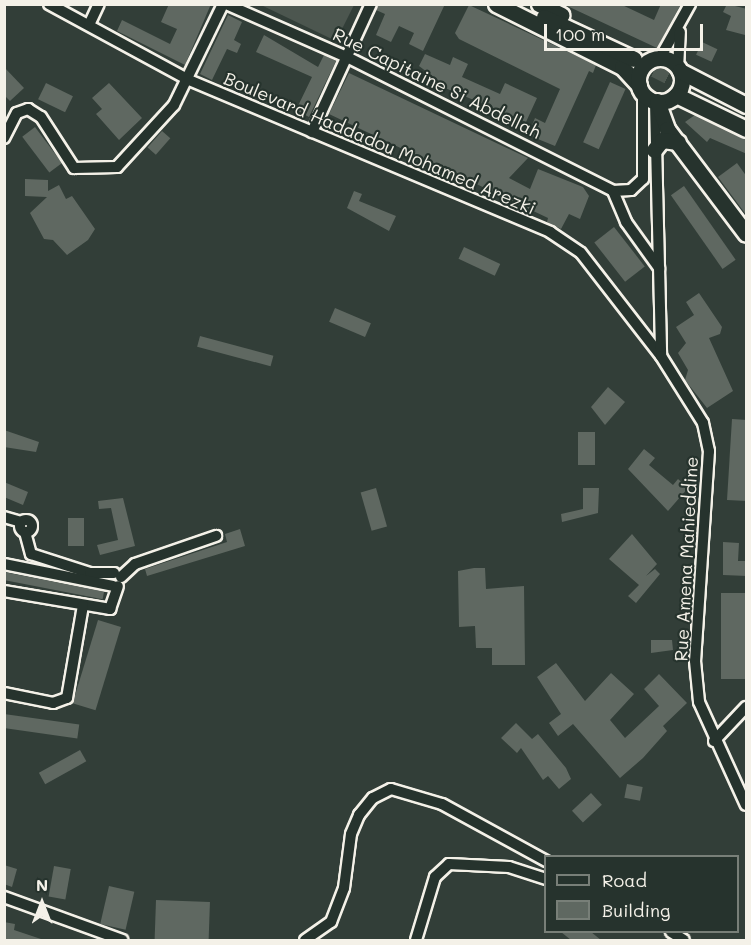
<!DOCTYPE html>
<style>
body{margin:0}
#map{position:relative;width:751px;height:945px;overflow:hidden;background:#323e38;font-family:Mali,sans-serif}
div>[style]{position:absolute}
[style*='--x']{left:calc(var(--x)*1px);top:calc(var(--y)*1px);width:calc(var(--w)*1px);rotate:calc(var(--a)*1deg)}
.green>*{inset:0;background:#4c564f}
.building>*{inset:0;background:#5f6861;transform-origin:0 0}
.primary-tunnel>*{height:15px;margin-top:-7.5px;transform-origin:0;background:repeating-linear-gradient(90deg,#4f5952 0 15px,transparent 0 23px)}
.roads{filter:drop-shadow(2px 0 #f4f1e8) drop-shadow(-2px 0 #f4f1e8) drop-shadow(0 2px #f4f1e8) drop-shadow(0 -2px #f4f1e8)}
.minor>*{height:10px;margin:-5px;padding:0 5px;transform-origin:5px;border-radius:5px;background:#26332d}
.minor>.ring{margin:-5px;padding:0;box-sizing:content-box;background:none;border:10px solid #26332d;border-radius:50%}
.primary>*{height:15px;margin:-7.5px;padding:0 7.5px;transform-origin:7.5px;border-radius:7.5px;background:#26332d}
.primary>.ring{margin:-7.5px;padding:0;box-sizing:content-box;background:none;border:15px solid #26332d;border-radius:50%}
span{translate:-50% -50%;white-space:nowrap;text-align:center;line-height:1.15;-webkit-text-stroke:4.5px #26332d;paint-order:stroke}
.street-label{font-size:18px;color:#f4f1e8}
.frame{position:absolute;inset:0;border:6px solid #f4f1e8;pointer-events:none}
.legend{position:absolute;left:544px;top:855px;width:195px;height:78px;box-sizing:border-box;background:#26332d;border:2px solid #787f78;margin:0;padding:8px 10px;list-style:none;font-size:18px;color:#f4f1e8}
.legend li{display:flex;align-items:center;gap:12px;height:30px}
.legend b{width:30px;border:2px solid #787f78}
.north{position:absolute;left:12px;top:873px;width:60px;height:60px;-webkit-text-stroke:4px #26332d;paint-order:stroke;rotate:0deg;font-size:16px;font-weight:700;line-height:24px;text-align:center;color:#f4f1e8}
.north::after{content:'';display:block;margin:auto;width:21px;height:27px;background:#f4f1e8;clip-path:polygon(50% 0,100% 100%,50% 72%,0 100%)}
.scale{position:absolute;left:544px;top:24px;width:159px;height:27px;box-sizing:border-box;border:3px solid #f4f1e8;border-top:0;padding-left:8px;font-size:18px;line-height:21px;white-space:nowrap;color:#f4f1e8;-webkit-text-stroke:4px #26332d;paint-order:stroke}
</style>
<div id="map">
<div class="green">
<i style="clip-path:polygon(261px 5px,354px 4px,354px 5px,336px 41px)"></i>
</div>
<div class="building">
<i style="clip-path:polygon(169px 4px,211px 4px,185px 65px,117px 31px,122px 20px,170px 44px,177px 29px,161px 22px)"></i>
<i style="clip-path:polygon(378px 4px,445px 4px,423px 51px,409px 44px,414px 33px,399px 26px,391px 42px,376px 35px,385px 14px,376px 10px)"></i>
<i style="clip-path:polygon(563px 4px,620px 4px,654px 20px,661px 4px,681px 4px,657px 48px)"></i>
<i style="clip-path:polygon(727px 4px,747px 9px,745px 35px,726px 30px,731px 16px,723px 12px)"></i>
<i style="clip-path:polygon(469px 5px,596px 65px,593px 73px,589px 71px,555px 146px,528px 135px,535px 118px,545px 123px,560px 89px,459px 39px,455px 33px)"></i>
<i style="clip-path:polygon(228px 15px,242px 22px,234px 40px,241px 44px,237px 53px,227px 49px,212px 80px,200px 74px)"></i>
<i style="clip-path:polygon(264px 35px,318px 67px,324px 55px,336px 61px,309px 117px,296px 110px,312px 77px,256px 52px)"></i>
<i style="left:702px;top:42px;width:17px;height:14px;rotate:25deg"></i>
<i style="clip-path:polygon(425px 54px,450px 65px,453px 57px,468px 64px,462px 77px,500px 94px,505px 83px,537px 98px,526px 122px,438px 85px,439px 81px,419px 66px)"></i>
<i style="clip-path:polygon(4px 67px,24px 88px,10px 101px,4px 95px)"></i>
<i style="clip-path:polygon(349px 73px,528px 158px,509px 178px,530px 189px,538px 169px,583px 187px,589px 196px,580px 219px,569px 214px,561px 229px,547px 222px,548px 218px,329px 114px)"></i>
<i style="left:610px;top:82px;width:17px;height:66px;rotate:24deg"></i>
<i style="left:46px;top:83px;width:30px;height:18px;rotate:26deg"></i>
<i style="clip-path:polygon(109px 83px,142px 118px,119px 140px,96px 114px,102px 109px,92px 98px)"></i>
<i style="clip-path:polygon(695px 115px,747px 139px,747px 154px,710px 138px,707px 142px,685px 122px)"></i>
<i style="left:35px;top:127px;width:45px;height:16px;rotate:53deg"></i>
<i style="left:162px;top:131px;width:11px;height:22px;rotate:41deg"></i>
<i style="clip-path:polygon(737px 163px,747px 177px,747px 216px,718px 177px)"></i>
<i style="clip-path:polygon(25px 179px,48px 180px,48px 191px,59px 185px,66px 199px,72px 196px,95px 229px,88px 240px,67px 255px,53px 240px,44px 239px,30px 213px,47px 197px,25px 196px)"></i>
<i style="left:684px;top:186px;width:90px;height:16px;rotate:55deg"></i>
<i style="clip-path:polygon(354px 191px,362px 194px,359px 201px,396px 216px,389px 231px,347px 208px)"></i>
<i style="left:614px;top:227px;width:50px;height:25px;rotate:52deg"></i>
<i style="left:464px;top:247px;width:40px;height:13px;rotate:25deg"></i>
<i style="clip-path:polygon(699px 293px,722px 327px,720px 334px,709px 338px,733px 391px,707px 408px,685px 380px,688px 370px,678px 353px,686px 343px,676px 327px,694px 315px,686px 302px)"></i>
<i style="left:335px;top:308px;width:39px;height:15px;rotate:23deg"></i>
<i style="left:200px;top:336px;width:76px;height:11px;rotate:15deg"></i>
<i style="clip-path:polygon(608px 387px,625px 402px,605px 425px,591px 407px)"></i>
<i style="clip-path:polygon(732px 419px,747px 420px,747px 501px,727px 500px)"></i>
<i style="clip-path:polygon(4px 430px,39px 442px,36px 452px,4px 447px)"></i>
<i style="left:578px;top:432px;width:17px;height:33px"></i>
<i style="clip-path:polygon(644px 449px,655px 458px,649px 465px,673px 485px,678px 479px,688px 488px,668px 511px,628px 469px)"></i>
<i style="clip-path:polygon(4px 482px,28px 492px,23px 505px,4px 497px)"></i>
<i style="left:376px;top:488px;width:40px;height:16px;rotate:74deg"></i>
<i style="clip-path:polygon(583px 488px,599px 488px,598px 513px,562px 522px,561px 514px,583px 509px)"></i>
<i style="clip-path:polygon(123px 498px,135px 546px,100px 555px,97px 545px,118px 540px,111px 508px,99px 509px,98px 501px)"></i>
<i style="left:68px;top:518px;width:16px;height:28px"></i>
<i style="clip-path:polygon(240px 529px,245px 546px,147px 576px,145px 569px,227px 542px,225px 534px)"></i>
<i style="clip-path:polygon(632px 534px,657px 564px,646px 576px,655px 569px,660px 574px,636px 603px,628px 596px,639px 585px,609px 559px)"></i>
<i style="clip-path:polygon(723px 542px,739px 543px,738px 561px,747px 561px,747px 576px,723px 575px)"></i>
<i style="clip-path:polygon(474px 568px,485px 568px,486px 589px,524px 586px,525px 665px,492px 665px,492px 648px,476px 648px,475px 626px,459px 627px,458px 571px)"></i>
<i style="left:4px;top:572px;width:102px;height:8px;rotate:11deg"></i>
<i style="left:721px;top:593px;width:26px;height:86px"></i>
<i style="left:98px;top:620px;width:24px;height:87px;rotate:17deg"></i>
<i style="clip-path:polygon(651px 640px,672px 640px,673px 650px,651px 653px)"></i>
<i style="clip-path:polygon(556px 663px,585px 701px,611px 673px,634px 694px,610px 720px,625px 738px,659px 706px,644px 689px,659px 674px,687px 703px,663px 726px,667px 731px,643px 758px,620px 778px,573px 724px,558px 736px,549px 723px,561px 714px,537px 677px)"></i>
<i style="left:4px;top:714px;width:76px;height:14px;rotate:8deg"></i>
<i style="clip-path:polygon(516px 723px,532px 739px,538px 734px,566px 768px,571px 779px,559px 789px,548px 776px,543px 780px,521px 748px,517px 753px,501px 738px)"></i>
<i style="left:80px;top:750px;width:13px;height:47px;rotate:61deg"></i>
<i style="left:627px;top:784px;width:16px;height:14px;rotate:11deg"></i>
<i style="left:591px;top:793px;width:16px;height:26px;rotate:47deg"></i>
<i style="clip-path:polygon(4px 865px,17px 869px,12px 887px,4px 884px)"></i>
<i style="left:54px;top:866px;width:17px;height:31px;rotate:10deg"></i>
<i style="left:109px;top:886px;width:26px;height:39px;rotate:13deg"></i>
<i style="left:156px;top:900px;width:54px;height:40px;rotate:2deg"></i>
<i style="clip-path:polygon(4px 922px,15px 924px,14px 930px,44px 940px,4px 940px)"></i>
<i style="clip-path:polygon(561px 932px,591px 932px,601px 940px,571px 940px)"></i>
</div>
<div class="primary-tunnel">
<i style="--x:634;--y:59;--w:67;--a:26.6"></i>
</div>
<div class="roads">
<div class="minor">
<i style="--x:49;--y:4;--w:159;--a:28.5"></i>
<i style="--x:189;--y:80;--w:392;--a:22.8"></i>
<i style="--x:550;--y:232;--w:37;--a:34"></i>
<i style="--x:581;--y:253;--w:130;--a:52.2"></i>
<i style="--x:226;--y:4;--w:132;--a:23.7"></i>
<i style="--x:347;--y:57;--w:298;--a:26.7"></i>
<i style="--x:613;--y:191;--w:18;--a:-3"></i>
<i style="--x:631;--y:190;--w:16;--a:-43"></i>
<i style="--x:643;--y:179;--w:86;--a:-90"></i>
<i style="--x:89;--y:25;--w:23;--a:-65"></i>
<i style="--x:660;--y:58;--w:62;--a:-60.9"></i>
<i style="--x:678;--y:68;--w:36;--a:-87"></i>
<i style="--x:655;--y:103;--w:253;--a:88.6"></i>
<i style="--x:661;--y:356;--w:79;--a:57.9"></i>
<i style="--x:703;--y:423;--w:29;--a:78"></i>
<i style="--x:709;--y:451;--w:210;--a:93.8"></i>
<i style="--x:695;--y:661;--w:41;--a:84.4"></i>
<i style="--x:699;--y:702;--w:113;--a:65.5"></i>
<i style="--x:312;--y:132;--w:141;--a:-65.3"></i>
<i style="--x:4;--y:138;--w:28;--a:-63"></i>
<i style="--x:17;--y:113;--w:12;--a:-20"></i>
<i style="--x:28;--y:109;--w:15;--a:32"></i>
<i style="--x:41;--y:117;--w:61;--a:57.1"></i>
<i style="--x:74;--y:168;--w:43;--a:-1.3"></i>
<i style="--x:117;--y:167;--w:84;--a:-47.4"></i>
<i style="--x:174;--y:105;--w:112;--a:-64.1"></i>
<i style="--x:613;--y:191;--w:34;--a:67"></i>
<i style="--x:626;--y:222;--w:57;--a:54.3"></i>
<i style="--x:4;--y:517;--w:18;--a:16"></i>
<i class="ring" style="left:20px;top:520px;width:2px;height:2px"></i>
<i style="--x:25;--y:532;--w:23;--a:75"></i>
<i style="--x:31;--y:554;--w:62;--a:17.9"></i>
<i style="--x:90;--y:573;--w:24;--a:0"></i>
<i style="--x:4;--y:564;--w:111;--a:11.4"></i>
<i style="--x:121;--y:577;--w:19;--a:-43"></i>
<i style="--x:135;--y:564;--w:86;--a:-19.1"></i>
<i style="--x:4;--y:591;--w:108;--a:9.6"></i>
<i style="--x:110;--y:609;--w:24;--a:-71"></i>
<i style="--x:4;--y:693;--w:50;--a:11.5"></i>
<i style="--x:53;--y:703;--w:15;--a:-20"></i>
<i style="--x:67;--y:698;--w:94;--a:-80.2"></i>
<i style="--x:714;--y:741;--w:47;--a:-46.7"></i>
<i style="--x:4;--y:897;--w:126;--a:20"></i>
<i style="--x:671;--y:932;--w:15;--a:32"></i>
<i style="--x:305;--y:940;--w:32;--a:-35"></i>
<i style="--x:331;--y:922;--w:36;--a:-69"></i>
<i style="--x:344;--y:888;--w:54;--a:-82.6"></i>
<i style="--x:351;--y:834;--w:21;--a:-67"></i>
<i style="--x:359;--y:815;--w:22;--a:-51"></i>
<i style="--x:373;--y:798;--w:20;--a:-27"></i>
<i style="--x:391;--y:789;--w:53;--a:16.4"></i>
<i style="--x:442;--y:804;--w:119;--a:28.7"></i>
<i style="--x:416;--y:940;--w:66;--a:-73.2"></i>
<i style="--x:435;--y:877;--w:19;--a:-43"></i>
<i style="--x:449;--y:864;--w:60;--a:2.9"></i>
<i style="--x:509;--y:867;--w:39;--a:18"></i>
</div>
<div class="primary">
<i style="--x:496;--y:4;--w:141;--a:26.6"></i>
<i style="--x:622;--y:67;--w:25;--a:47"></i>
<i style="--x:539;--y:4;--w:25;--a:26"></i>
<i style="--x:544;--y:17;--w:99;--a:25"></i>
<i class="ring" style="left:638px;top:58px;width:29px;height:29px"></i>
<i style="--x:680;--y:71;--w:74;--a:27.3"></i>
<i style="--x:676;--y:95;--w:78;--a:25.9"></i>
<i style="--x:657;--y:101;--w:30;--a:70"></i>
<i style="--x:667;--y:129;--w:131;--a:53"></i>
<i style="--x:654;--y:150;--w:13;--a:-51"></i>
<i style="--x:662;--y:140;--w:16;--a:7"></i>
</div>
</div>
<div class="street-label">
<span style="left:437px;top:83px;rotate:26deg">Rue Capitaine Si Abdellah</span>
<span style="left:380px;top:143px;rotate:23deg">Boulevard Haddadou Mohamed Arezki</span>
<span style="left:686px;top:559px;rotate:-87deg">Rue Amena Mahieddine</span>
</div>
<div class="frame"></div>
<ul class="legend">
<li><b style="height:8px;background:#26332d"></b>Road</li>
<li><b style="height:16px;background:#5f6861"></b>Building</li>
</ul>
<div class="north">N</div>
<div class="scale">100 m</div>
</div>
